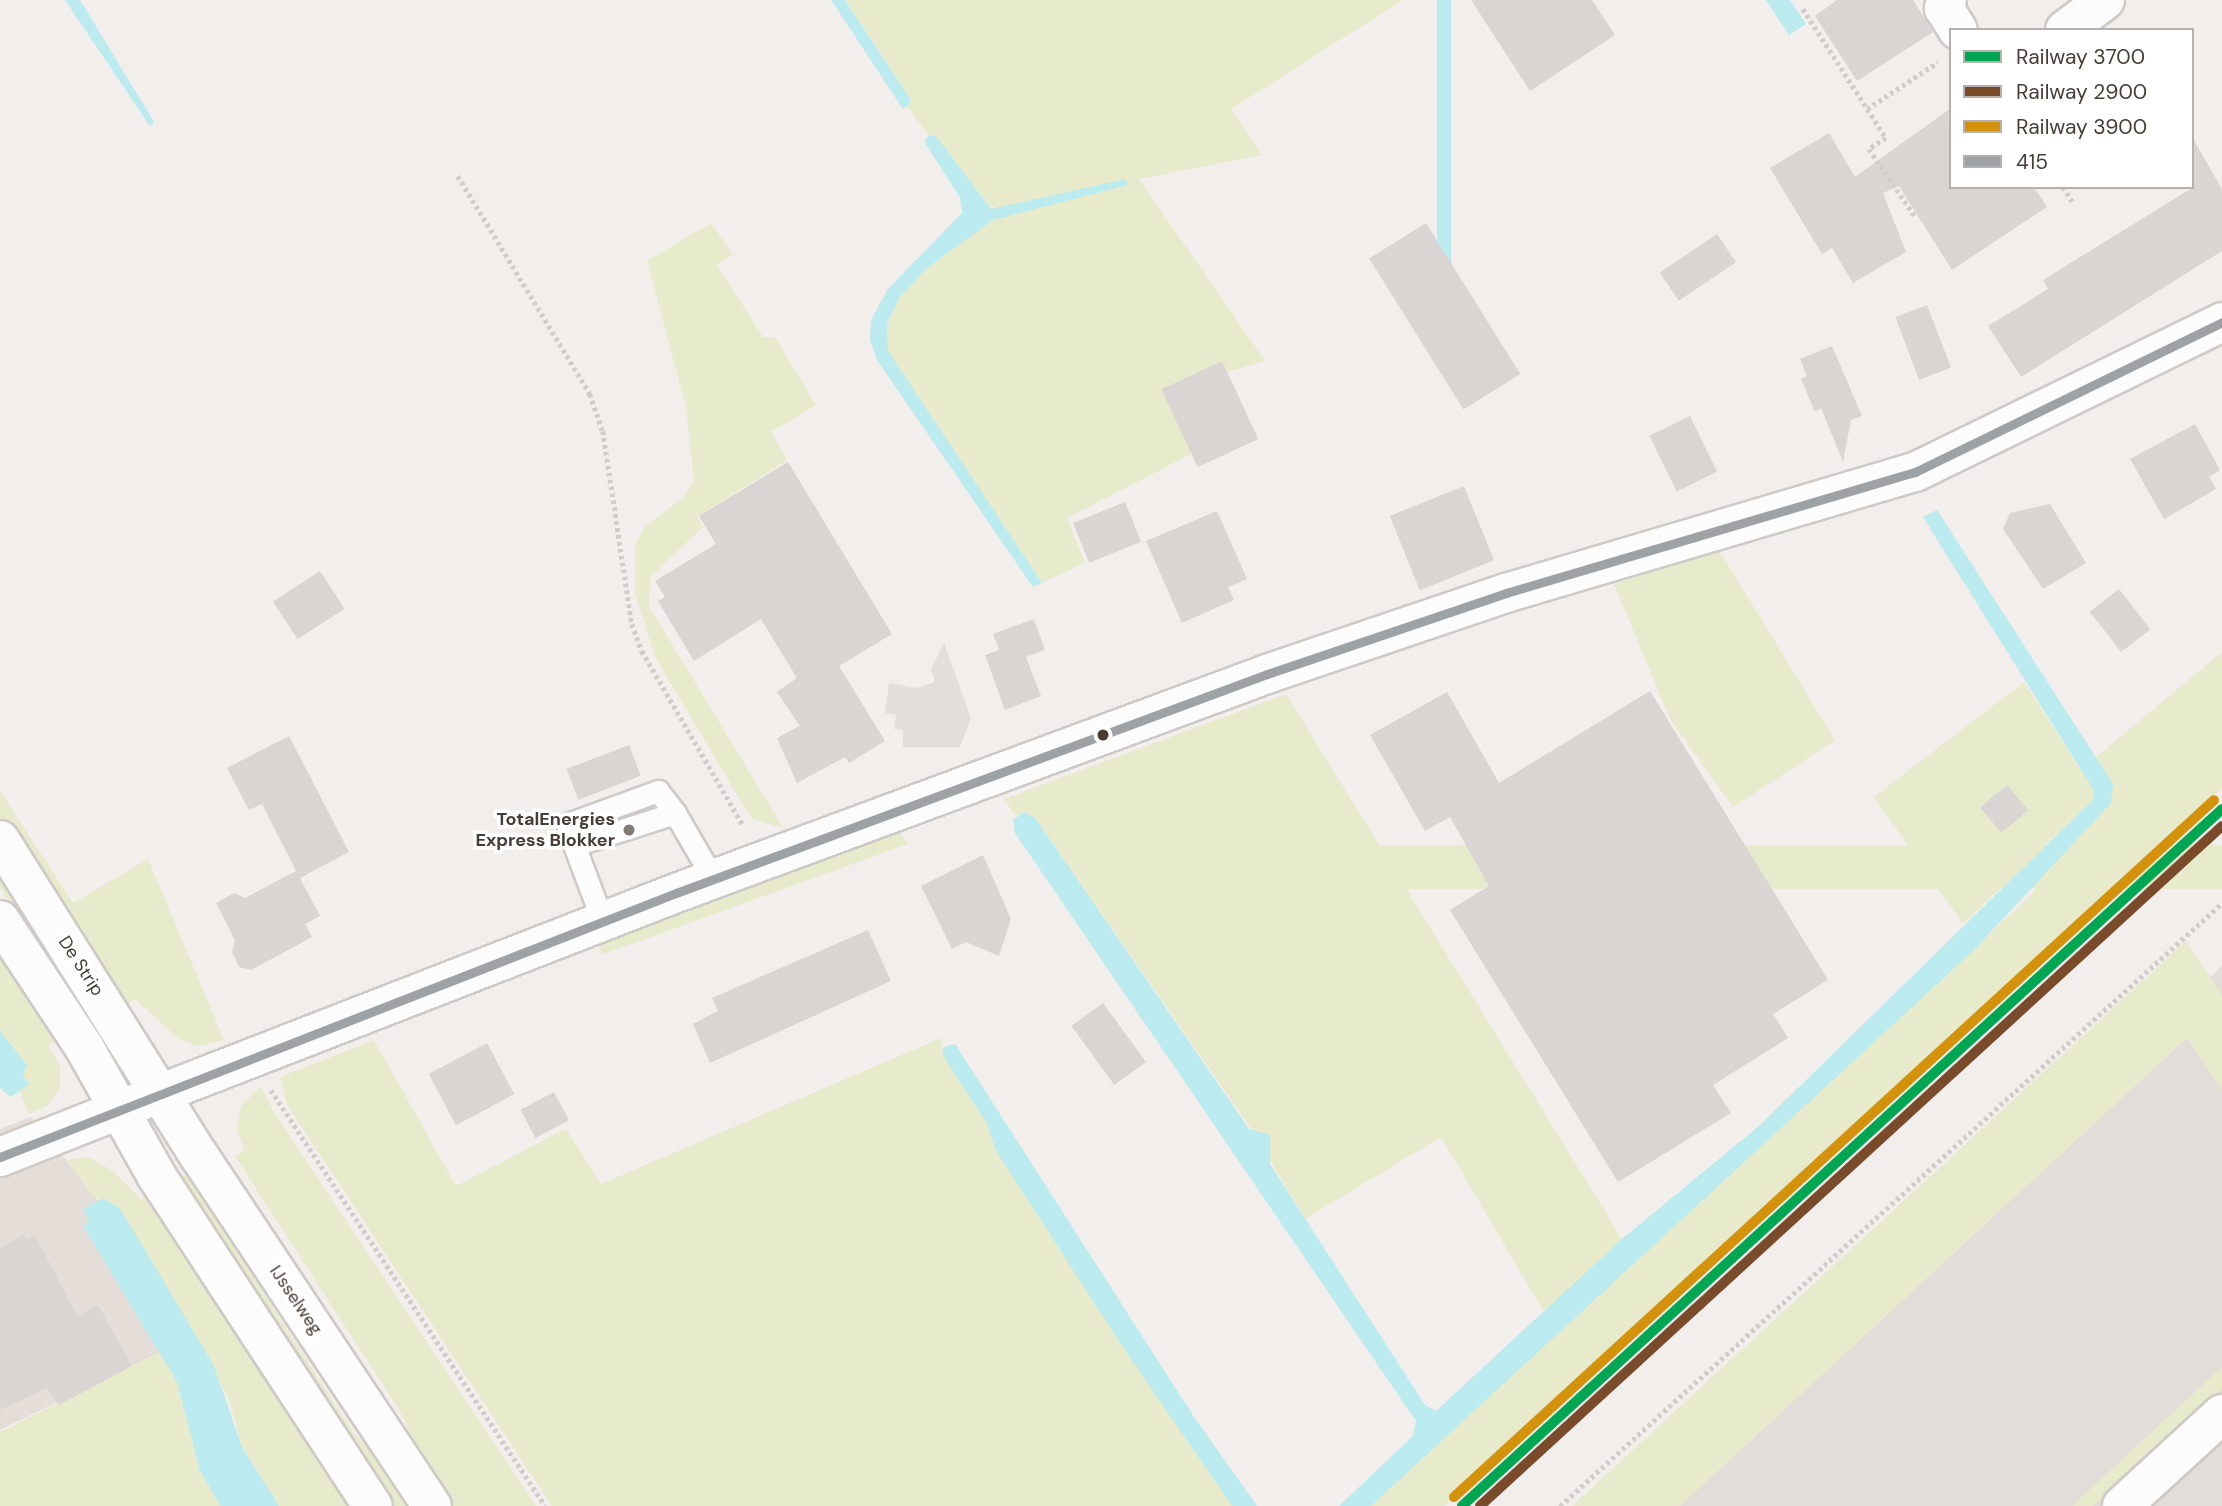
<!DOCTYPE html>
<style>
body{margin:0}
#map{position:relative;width:2222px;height:1506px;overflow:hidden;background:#f1eeeb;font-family:"DM Sans",sans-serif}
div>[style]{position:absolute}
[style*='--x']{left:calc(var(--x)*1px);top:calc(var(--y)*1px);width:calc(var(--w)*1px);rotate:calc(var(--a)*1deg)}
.residential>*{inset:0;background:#e5ded8}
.industrial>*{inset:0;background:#e3ddda}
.green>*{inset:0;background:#e7ebcb;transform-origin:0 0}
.parking>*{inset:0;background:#e3dedc}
.water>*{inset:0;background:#bbeaef;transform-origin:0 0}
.building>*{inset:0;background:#d9d5d2;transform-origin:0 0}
.path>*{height:4.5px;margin-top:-2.25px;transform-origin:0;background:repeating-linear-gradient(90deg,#d1ccca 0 3.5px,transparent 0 7px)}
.roads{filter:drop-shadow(2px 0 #cecac7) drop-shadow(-2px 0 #cecac7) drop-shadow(0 2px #cecac7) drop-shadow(0 -2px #cecac7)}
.service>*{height:21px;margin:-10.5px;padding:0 10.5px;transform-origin:10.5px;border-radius:10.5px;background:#fdfcfc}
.minor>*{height:38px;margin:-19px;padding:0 19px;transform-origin:19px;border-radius:19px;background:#fdfcfc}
.tertiary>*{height:38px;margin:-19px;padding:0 19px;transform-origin:19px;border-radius:19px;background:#fdfcfc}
.bus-1>*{height:9px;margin:-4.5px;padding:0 4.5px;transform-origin:4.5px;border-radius:4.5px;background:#9fa2a5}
.rail-1>*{height:10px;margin:-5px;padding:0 5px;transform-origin:5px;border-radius:5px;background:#00a651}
.rail-2>*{height:10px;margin:-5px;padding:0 5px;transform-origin:5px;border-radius:5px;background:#7a4b2a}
.rail-3>*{height:10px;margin:-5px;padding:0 5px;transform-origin:5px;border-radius:5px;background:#d4910b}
.dots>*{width:19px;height:19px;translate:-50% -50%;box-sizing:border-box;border:4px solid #fff;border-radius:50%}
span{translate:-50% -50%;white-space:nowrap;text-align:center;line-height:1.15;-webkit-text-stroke:7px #fff;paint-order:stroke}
.poi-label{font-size:18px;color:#473c36;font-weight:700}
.right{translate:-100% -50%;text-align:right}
.street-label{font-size:18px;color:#473c36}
.legend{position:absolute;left:1949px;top:28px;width:245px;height:161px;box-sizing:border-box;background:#fff;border:2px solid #b5b1af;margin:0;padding:9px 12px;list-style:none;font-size:21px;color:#473c36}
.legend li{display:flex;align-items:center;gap:14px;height:35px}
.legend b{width:35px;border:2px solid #b5b1af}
</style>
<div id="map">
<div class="residential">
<i style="clip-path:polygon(31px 1117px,99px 1201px,83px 1209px,90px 1220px,83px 1226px,160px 1352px,0 1430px,0 1129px)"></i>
</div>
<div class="industrial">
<i style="clip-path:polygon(2222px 966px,2222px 1506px,1665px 1506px)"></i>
</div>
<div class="green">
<i style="clip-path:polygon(845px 0,1403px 0,1231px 109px,1262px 155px,1139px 179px,1265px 361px,1172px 388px,1191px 454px,1067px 518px,1085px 563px,1042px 583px,888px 351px,887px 324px,899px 298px,926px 269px,993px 219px,1127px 185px,998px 208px,983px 205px,936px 137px,929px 136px,907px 106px,911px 100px)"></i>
<i style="clip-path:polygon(711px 223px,733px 254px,717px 265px,763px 337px,775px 337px,816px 405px,771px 432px,787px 460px,697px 517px,703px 527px,651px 576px,649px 606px,783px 828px,751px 818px,656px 659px,635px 594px,635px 546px,645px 526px,683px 498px,694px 482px,686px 407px,647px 261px)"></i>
<i style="clip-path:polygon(1719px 550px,1835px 740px,1733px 807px,1670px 719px,1614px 584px)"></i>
<i style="clip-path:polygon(2222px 652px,2222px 788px,1444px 1506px,1371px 1506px,2028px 898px,2061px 862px,2113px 784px,2096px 757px)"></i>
<i style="clip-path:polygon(2024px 682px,2093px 789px,2094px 799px,1963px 924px,1874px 797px)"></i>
<i style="clip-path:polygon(1286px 694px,1622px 1239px,1544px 1312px,1441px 1137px,1305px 1219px,1252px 1130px,1036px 819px,1024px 812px,1016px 816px,1004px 799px)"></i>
<i style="clip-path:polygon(0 791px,73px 903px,148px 859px,224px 1040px,198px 1046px,180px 1040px,135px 999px,126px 1005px,0 820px)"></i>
<i style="clip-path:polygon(896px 828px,908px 844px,601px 955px,600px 941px)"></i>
<i style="left:2222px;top:845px;width:44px;height:978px;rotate:90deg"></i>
<i style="clip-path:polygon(0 857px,108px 1024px,93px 1030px,0 888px)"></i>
<i style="clip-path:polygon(2186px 941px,2222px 995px,2222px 1090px,2187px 1038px,1680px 1506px,1572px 1506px)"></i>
<i style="clip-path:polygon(0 948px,59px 1038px,49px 1045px,60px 1066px,60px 1088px,48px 1105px,29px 1114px,19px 1090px,29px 1084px,23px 1075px,27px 1065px,0 1031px)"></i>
<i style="clip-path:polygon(941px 1038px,943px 1056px,987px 1124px,996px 1151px,1232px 1506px,552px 1506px,287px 1105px,280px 1077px,374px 1040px,456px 1186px,566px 1129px,601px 1184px)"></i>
<i style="clip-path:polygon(261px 1086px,272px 1109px,536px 1506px,445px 1506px,401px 1413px,235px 1156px,244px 1150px,237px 1128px,241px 1106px)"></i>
<i style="clip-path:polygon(88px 1157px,115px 1172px,141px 1200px,151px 1193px,362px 1506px,279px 1506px,242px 1447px,229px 1398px,109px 1205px,90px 1193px,67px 1160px)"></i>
<i style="clip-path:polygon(187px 1175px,351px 1429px,420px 1506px,385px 1506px,173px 1180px)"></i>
<i style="clip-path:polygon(160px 1352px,177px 1382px,200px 1471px,221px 1506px,0 1506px,0 1432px)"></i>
<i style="clip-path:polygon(2222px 1367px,2222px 1389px,2093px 1506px,2072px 1506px)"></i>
</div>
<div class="parking">
<i style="clip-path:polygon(944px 643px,971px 718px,960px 747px,903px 747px,903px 730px,894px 729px,896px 715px,885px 713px,889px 683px,917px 688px,935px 682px,931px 669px)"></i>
</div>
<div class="water">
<i style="clip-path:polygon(65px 0,80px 0,154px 122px,150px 126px)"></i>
<i style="clip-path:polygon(831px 0,845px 0,911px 100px,907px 106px,903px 109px)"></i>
<i style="left:1437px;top:0;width:14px;height:302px"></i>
<i style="clip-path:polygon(1766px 0,1790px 0,1806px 24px,1789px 35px)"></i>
<i style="clip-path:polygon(929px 136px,936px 136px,991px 209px,1125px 179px,1128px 185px,993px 220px,926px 269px,899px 298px,887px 324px,888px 351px,1042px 583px,1033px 587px,877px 360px,870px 340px,871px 320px,888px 289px,962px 213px,960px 198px,924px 141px)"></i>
<i style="clip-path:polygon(1937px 510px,2113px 784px,2111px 803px,1974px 950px,1371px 1506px,1339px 1506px,1413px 1436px,1416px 1421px,1015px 833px,1013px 820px,1024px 812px,1036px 819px,1249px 1129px,1270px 1135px,1270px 1164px,1425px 1405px,1436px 1411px,1622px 1239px,1759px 1126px,2094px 799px,2093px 789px,1923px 517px)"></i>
<i style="clip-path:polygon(0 1031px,27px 1065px,23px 1075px,29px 1084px,11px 1097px,0 1088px)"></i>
<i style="clip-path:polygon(955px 1044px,1192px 1414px,1257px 1506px,1232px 1506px,1126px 1352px,996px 1151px,987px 1124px,943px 1056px,943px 1047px)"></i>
<i style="clip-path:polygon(103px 1198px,120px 1208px,214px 1366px,242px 1447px,279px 1506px,221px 1506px,200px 1471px,177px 1382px,83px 1226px,89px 1220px,83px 1209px)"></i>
</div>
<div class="building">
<i style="clip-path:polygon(1471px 0,1592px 0,1615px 35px,1530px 91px)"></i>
<i style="clip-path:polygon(1837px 0,1913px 0,1933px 32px,1857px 81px,1815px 16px)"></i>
<i style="clip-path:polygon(1951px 108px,1951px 187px,2034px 187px,2047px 207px,1952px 270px,1899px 186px,1883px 193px,1906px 252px,1853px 283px,1832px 248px,1822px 254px,1770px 168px,1829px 133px,1855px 177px)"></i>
<i style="clip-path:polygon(2192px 137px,2222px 189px,2222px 251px,2021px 377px,1988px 326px,2048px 289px,2043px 280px,2192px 188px)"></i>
<i style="left:1426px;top:223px;width:178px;height:67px;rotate:58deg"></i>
<i style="left:1717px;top:234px;width:34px;height:69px;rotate:56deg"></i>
<i style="left:1927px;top:305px;width:67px;height:34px;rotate:69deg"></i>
<i style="clip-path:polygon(1832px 346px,1862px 416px,1851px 420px,1843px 462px,1821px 408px,1815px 412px,1801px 379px,1807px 376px,1800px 359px)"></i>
<i style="left:1222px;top:361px;width:86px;height:67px;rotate:65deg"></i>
<i style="left:1690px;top:416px;width:62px;height:45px;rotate:64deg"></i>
<i style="clip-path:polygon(2195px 424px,2220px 470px,2209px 477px,2216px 489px,2164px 519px,2130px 459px)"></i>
<i style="clip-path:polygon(788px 462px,892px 634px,839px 666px,885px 741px,849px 763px,845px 757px,797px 783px,777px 738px,800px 726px,777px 692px,797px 678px,761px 619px,694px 661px,658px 601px,665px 597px,655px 581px,716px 544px,699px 516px)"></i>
<i style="left:1464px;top:486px;width:80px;height:80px;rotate:68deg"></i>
<i style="left:1125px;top:502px;width:43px;height:56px;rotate:68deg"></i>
<i style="clip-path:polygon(2050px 504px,2086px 563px,2043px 589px,2003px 529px,2010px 513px)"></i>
<i style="clip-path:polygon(1217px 511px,1247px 579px,1228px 587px,1234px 600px,1182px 623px,1146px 541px)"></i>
<i style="left:320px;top:571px;width:45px;height:56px;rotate:57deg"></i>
<i style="left:2119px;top:589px;width:51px;height:37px;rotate:52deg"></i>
<i style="clip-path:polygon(1034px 619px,1045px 650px,1026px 657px,1041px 696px,1005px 710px,985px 655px,999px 650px,993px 634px)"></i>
<i style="clip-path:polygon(1650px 691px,1828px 980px,1773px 1014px,1788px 1038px,1713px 1085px,1731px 1113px,1618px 1182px,1450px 910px,1489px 886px,1450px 817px,1425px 831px,1370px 735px,1447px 692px,1499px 783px)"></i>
<i style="clip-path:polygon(289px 736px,349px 852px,300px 878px,320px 916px,305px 924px,312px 937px,251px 970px,239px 967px,232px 952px,235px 940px,216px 903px,234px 893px,245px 898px,296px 871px,262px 804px,249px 810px,227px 768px)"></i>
<i style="left:629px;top:745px;width:33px;height:67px;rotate:69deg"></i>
<i style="left:2007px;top:785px;width:33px;height:35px;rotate:50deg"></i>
<i style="clip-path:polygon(983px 855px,1011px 919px,999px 956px,966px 942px,952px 949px,921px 886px)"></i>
<i style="clip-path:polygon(868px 930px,891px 981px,710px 1063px,693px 1024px,718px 1011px,712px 998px)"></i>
<i style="left:1103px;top:1003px;width:73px;height:39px;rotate:54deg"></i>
<i style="left:487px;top:1043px;width:58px;height:66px;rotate:62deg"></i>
<i style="left:554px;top:1092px;width:32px;height:38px;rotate:62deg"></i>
<i style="clip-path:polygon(23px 1235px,26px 1240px,35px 1235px,77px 1316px,98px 1305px,132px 1366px,59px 1405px,47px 1388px,0 1410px,0 1248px)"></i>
</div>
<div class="path">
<i style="--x:1803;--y:9;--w:153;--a:57.2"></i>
<i style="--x:1886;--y:138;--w:20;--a:147"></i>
<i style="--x:1869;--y:149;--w:83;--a:55.7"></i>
<i style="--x:1867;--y:109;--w:85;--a:-33.5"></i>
<i style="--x:458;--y:176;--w:255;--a:58.8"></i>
<i style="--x:590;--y:394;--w:39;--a:71"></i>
<i style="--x:603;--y:431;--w:195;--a:81.5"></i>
<i style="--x:632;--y:624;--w:29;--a:70"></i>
<i style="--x:642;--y:651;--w:203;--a:59.9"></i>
<i style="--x:2063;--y:187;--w:17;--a:57"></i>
<i style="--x:271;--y:1090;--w:498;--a:56.6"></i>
<i style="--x:1560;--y:1506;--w:895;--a:-42.33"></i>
</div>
<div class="roads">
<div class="service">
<i style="--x:575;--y:845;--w:105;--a:-17.7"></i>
<i style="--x:675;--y:813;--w:78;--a:59.8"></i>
<i style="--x:603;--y:922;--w:99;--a:-110.6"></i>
<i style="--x:568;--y:829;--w:6;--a:-72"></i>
<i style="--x:570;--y:823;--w:94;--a:-20"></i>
<i style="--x:658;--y:791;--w:28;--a:52"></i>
</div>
<div class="minor">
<i style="--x:1947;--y:0;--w:9;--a:111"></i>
<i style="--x:1944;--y:8;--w:26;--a:58"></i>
<i style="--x:2065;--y:30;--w:50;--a:-36.9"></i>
<i style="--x:0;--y:1157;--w:127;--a:-21.7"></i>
<i style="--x:2122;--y:1506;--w:136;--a:-42.6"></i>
</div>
<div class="tertiary">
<i style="--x:0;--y:840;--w:375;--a:57.8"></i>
<i style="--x:200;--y:1157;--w:419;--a:56.4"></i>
<i style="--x:0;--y:920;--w:152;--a:56.5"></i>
<i style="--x:84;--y:1047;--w:147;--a:60.6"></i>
<i style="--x:156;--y:1175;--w:396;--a:56.8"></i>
<i style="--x:118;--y:1110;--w:599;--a:-21.25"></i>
<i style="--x:676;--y:893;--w:630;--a:-20.33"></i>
<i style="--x:1267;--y:674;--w:252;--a:-18.7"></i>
<i style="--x:1506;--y:593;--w:427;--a:-16.5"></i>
<i style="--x:1915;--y:472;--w:342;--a:-26"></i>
</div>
</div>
<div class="bus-1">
<i style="--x:0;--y:1157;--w:726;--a:-21.33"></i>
<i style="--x:676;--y:893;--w:630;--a:-20.33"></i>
<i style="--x:1267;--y:674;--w:252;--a:-18.7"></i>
<i style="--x:1506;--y:593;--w:427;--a:-16.5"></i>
<i style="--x:1915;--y:472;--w:342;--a:-26"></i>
</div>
<div class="rail-1">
<i style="--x:1462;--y:1506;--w:1031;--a:-42.52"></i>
</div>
<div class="rail-2">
<i style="--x:1480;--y:1506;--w:1006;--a:-42.5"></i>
</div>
<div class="rail-3">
<i style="--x:1454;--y:1497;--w:1031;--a:-42.52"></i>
</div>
<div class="dots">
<i style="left:1103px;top:735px;background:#473c36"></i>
<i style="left:629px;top:830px;background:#827a75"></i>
</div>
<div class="poi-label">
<span class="right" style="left:615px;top:830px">TotalEnergies<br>Express Blokker</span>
</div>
<div class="street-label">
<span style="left:81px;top:966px;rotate:57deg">De Strip</span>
<span style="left:296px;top:1300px;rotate:56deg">IJsselweg</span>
</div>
<ul class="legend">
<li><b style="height:9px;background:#00a651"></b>Railway 3700</li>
<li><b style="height:9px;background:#7a4b2a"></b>Railway 2900</li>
<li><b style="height:9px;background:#d4910b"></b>Railway 3900</li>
<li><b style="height:9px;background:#9fa2a5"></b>415</li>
</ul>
</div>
